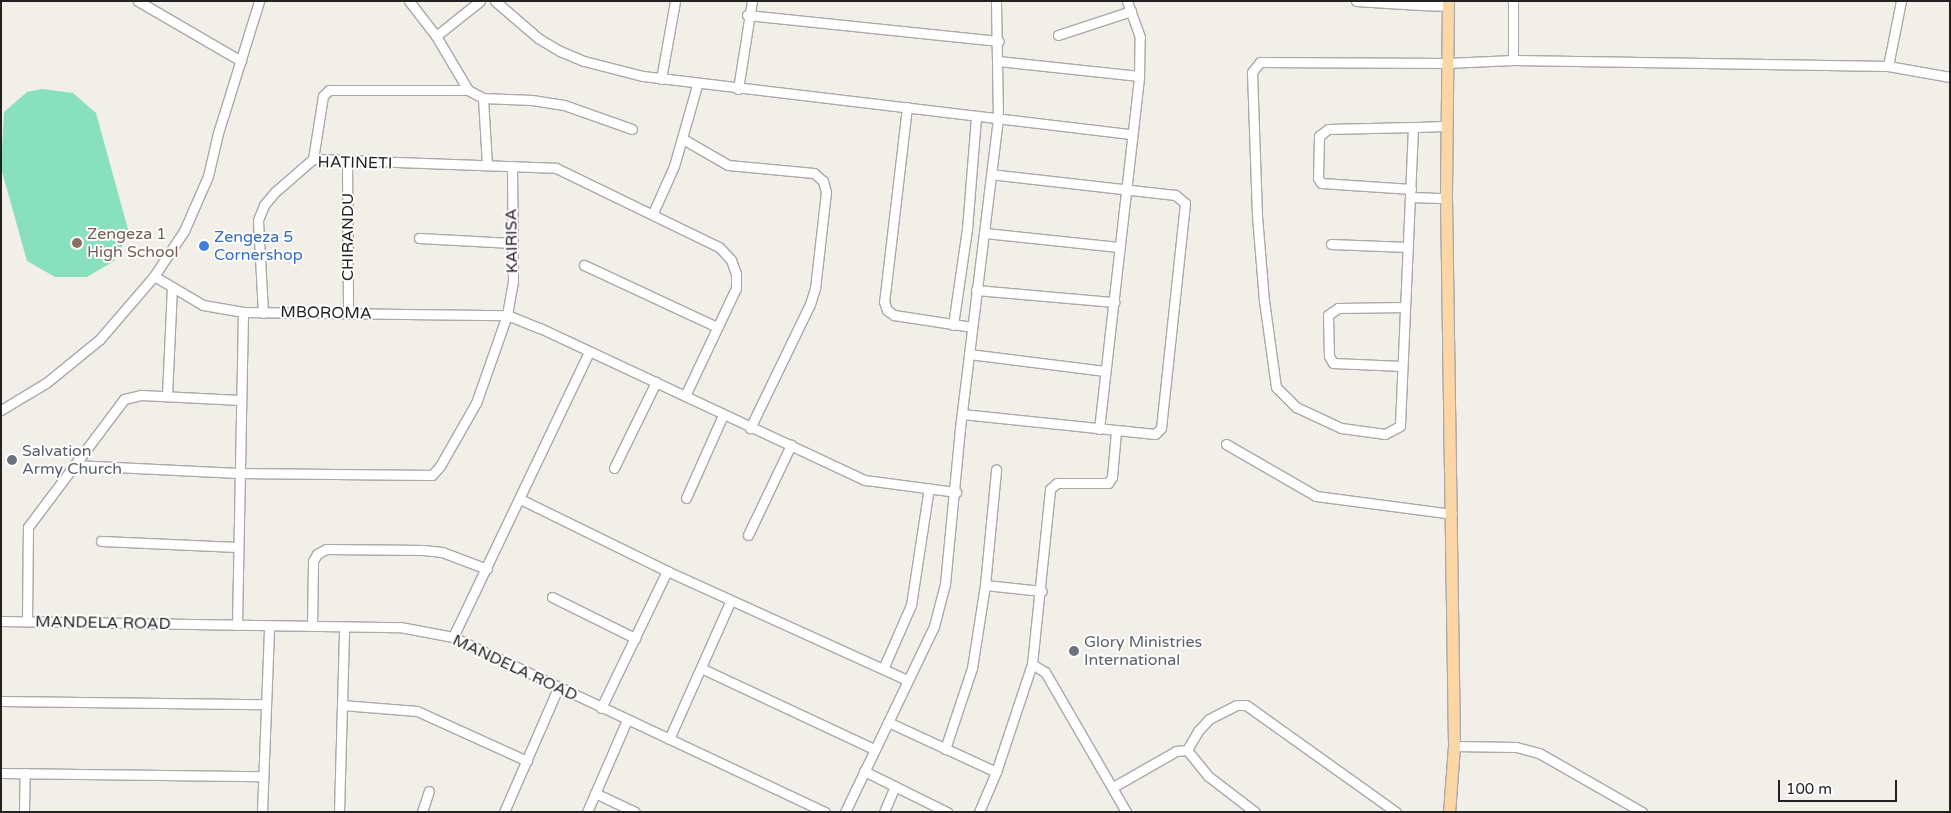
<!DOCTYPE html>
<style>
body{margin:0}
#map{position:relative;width:1951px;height:813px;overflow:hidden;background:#f2efe9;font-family:"Varela Round",sans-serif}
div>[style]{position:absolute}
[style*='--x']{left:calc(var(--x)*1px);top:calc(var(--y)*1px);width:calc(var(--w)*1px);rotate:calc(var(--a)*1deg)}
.pitch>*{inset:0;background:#88e0be}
.roads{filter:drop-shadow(1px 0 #a9a9a9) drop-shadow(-1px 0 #a9a9a9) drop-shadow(0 1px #a9a9a9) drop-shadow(0 -1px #a9a9a9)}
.minor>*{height:9px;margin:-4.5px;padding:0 4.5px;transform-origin:4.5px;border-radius:4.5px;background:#fff}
.major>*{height:11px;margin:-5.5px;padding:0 5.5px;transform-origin:5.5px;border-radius:5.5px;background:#fcd6a4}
.dots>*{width:14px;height:14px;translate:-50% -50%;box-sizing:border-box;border:2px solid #fff;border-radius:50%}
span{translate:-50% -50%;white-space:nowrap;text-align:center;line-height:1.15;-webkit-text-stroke:4px #fff;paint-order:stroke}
.street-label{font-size:16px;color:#222}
.education-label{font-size:16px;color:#785e54}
.left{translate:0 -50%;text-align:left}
.shop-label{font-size:16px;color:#366cbe}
.worship-label{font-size:16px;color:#5b616d}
.frame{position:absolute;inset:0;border:2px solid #222;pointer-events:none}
.scale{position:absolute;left:1778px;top:780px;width:119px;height:22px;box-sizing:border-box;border:2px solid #222;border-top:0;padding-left:6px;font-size:15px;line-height:18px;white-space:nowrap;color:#222;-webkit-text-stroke:4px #fff;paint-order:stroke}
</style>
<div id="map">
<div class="pitch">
<i style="clip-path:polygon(42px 89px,73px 93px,96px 113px,129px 233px,114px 261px,87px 277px,55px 277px,27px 261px,1px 168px,4px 112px,27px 92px)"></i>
</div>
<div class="roads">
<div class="minor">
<i style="--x:138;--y:1;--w:119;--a:30.2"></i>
<i style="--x:409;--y:1;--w:44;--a:52.4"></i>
<i style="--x:436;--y:36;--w:63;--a:59.3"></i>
<i style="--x:468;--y:90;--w:17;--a:28"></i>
<i style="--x:483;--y:98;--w:49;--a:2.3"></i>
<i style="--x:532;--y:100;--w:32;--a:9"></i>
<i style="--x:564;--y:105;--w:72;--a:19.4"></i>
<i style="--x:495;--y:1;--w:57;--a:40.7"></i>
<i style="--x:538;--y:38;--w:26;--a:31"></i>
<i style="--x:560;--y:51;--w:26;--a:23"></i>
<i style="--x:584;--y:61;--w:61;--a:14.3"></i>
<i style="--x:643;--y:76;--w:491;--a:6.8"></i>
<i style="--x:1356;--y:1;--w:64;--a:3.6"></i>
<i style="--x:1421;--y:1;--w:4;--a:104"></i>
<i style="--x:1420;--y:5;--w:28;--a:2"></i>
<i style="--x:1513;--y:1;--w:59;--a:90"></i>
<i style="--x:747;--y:15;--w:253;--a:5.9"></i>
<i style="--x:1058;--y:35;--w:77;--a:-18.2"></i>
<i style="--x:436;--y:36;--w:56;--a:-38.5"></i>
<i style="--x:998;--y:61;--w:142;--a:6.1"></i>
<i style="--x:1888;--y:66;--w:66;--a:-78.7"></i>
<i style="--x:661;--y:79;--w:79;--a:-79.8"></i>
<i style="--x:738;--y:89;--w:89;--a:-81"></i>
<i style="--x:483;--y:98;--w:67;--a:86.6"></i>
<i style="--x:907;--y:107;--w:196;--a:96.7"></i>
<i style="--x:884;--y:302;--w:9;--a:69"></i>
<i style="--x:887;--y:310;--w:9;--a:36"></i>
<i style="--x:894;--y:315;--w:79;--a:8.7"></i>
<i style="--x:1447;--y:126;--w:34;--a:178"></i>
<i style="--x:1413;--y:127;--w:299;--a:92.5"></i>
<i style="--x:1400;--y:426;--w:17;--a:152"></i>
<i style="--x:1385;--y:434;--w:44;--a:-172.2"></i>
<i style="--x:1341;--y:428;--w:50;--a:-155"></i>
<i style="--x:1296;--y:407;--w:28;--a:-135"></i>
<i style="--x:1276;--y:387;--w:87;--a:-97.9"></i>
<i style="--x:1264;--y:301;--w:86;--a:-94.7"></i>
<i style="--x:1257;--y:215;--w:143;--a:-92"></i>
<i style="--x:1252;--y:72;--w:13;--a:-51"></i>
<i style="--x:1260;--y:62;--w:187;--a:0.3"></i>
<i style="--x:1447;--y:63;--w:66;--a:-2.6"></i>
<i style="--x:1513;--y:60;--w:375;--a:0.9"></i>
<i style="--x:1888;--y:66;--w:63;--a:10.1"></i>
<i style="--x:683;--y:139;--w:52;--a:30"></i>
<i style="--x:728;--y:165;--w:86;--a:5.3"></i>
<i style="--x:814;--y:173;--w:12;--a:42"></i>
<i style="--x:823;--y:181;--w:11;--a:75"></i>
<i style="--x:826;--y:192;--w:97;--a:96.5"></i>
<i style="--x:815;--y:288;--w:17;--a:107"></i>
<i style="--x:810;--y:304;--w:138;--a:115.8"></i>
<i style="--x:313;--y:159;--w:64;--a:-81"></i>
<i style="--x:323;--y:96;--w:8;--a:-45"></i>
<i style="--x:329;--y:90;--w:139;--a:0"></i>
<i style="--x:347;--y:162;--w:150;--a:89.6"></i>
<i style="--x:1411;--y:189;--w:90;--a:-176.2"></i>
<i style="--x:1321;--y:183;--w:6;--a:-121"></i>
<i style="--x:1318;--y:178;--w:42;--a:-88.6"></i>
<i style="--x:1319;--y:136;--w:11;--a:-38"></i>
<i style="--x:1328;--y:129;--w:85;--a:-1.3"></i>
<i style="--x:1411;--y:197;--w:35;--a:2"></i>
<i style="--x:653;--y:213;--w:51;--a:-65.9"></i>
<i style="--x:674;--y:166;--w:84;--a:-74.1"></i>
<i style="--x:985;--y:233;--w:134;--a:6"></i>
<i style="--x:419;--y:238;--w:93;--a:3.1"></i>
<i style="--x:1331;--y:244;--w:77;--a:2.2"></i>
<i style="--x:584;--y:265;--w:147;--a:25"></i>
<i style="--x:154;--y:276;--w:57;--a:30.6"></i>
<i style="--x:203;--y:305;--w:41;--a:9.9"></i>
<i style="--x:243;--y:312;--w:264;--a:0.7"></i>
<i style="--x:507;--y:315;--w:35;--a:22"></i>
<i style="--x:540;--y:328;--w:359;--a:25.1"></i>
<i style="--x:865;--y:480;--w:92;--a:7.5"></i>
<i style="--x:976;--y:290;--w:139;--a:5"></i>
<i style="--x:263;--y:313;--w:93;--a:-93.1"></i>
<i style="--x:258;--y:220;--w:16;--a:-68"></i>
<i style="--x:264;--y:205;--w:17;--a:-50"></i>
<i style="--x:275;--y:192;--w:50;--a:-41"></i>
<i style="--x:313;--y:159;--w:243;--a:2.1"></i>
<i style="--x:556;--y:168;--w:181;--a:25.9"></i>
<i style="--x:719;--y:247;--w:18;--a:47"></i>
<i style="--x:731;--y:260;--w:15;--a:70"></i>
<i style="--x:736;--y:274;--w:14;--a:90"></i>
<i style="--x:736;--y:288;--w:119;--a:115.3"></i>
<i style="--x:953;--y:325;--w:97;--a:-81.7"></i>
<i style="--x:967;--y:229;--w:113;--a:-85.4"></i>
<i style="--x:969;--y:354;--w:137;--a:7.1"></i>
<i style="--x:1402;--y:366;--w:69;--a:-177.5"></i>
<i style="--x:1333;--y:363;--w:8;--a:-120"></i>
<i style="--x:1329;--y:356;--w:41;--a:-91.4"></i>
<i style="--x:1328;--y:315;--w:12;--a:-35"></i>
<i style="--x:1338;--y:308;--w:67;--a:-0.9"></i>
<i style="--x:167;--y:396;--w:109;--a:-87.4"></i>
<i style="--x:1;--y:410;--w:52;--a:-31"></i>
<i style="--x:46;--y:383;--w:68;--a:-39.1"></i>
<i style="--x:99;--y:340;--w:84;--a:-49.3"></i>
<i style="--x:154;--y:276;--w:54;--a:-56.3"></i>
<i style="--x:184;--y:231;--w:60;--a:-66.4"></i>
<i style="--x:208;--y:176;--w:44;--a:-76.9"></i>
<i style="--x:218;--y:133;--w:138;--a:-72.7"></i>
<i style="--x:962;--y:414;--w:194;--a:5.9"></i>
<i style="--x:1155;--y:434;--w:8;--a:-45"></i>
<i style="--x:1161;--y:428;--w:226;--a:-83.9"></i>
<i style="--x:1185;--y:203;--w:13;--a:-141"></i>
<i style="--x:1175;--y:195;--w:184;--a:-173.5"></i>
<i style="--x:1099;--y:429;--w:355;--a:-83.5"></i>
<i style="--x:1139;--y:76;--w:39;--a:-89"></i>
<i style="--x:1140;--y:37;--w:38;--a:-110"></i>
<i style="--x:1226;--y:444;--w:104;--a:30"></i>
<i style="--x:1316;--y:496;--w:137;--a:7.5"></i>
<i style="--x:74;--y:465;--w:164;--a:2.8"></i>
<i style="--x:238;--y:473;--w:194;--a:0.6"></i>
<i style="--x:432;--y:475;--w:12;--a:-48"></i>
<i style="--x:440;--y:466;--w:73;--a:-60.3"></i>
<i style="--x:476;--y:403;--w:93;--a:-70.6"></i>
<i style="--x:507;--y:315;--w:35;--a:-80"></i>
<i style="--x:513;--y:281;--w:115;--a:-90.5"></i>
<i style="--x:614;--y:468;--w:96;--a:-64"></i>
<i style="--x:686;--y:498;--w:91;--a:-66"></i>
<i style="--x:520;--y:499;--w:164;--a:26.1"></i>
<i style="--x:667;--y:571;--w:264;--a:24.4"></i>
<i style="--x:748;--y:535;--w:100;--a:-64.5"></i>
<i style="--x:101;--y:541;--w:137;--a:2.5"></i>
<i style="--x:985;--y:585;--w:57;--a:6"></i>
<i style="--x:552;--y:597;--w:93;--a:26.3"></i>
<i style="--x:1;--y:621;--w:399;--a:0.9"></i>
<i style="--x:400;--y:627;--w:54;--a:10.7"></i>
<i style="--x:453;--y:637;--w:411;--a:25.2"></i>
<i style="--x:27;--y:621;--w:94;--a:-89.4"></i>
<i style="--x:28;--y:527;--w:160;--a:-53.1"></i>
<i style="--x:124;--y:399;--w:17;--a:-13"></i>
<i style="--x:141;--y:395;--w:99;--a:2.9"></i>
<i style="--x:237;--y:625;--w:313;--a:-88.9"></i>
<i style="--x:312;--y:626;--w:65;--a:-89.1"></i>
<i style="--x:313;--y:561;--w:8;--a:-60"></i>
<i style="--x:317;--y:554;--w:10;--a:-29"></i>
<i style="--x:326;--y:549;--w:97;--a:0.6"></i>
<i style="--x:423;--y:550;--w:19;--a:6"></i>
<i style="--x:442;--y:552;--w:48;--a:20.7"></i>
<i style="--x:453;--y:637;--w:316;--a:-64.5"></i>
<i style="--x:1032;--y:664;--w:15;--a:32"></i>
<i style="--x:1045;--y:672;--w:162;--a:59.9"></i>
<i style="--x:703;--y:669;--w:189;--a:25.1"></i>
<i style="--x:883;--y:669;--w:70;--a:-66.4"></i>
<i style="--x:911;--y:605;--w:118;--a:-81.3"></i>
<i style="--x:1;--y:701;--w:263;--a:0.7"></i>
<i style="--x:342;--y:705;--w:75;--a:4.6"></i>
<i style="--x:417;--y:711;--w:121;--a:24.4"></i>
<i style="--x:601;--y:708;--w:152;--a:-64.3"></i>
<i style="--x:888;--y:722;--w:119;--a:24.8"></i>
<i style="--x:669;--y:739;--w:152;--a:-66"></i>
<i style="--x:1454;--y:746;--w:62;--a:0.9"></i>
<i style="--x:1516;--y:747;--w:24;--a:15"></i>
<i style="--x:1539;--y:753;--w:119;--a:29.8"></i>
<i style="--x:945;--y:749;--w:85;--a:-71.6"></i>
<i style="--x:972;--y:668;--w:84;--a:-81.1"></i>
<i style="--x:985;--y:585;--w:116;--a:-84.5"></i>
<i style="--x:1187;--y:750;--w:22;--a:-60"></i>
<i style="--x:1198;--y:731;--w:16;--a:-47"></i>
<i style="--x:1209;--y:719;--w:31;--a:-27"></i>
<i style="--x:1237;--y:705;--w:9;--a:0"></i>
<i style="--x:1246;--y:705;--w:184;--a:35.5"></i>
<i style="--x:864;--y:771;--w:93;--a:26.3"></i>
<i style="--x:1;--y:773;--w:261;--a:0.7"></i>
<i style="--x:1113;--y:787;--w:73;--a:-29.7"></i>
<i style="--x:1176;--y:751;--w:11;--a:-5"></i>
<i style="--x:1187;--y:750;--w:33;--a:51"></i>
<i style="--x:1208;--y:776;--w:59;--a:37.5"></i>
<i style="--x:595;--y:793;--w:44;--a:25.4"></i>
<i style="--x:24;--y:812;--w:39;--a:-89"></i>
<i style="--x:262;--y:812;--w:186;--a:-87.8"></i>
<i style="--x:339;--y:812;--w:184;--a:-88.4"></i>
<i style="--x:422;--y:812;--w:22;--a:-72"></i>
<i style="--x:504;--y:812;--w:135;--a:-66.5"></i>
<i style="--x:587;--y:812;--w:100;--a:-66.5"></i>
<i style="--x:845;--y:812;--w:206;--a:-64.4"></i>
<i style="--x:934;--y:626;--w:43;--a:-75.3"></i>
<i style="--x:945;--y:584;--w:157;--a:-84.5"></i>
<i style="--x:960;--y:428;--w:312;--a:-83"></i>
<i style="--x:998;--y:118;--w:117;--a:-91"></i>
<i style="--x:884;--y:812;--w:28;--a:-67"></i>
<i style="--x:979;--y:812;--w:43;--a:-67"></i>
<i style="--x:996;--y:772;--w:114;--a:-71.6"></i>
<i style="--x:1032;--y:664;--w:176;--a:-84.1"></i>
<i style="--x:1050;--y:489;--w:9;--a:-41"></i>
<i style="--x:1057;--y:483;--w:51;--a:0"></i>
<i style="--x:1108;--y:483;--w:7;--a:-56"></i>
<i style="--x:1112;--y:477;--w:46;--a:-85"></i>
</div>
<div class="major">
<i style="--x:1448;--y:1;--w:197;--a:90.6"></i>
<i style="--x:1446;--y:198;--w:548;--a:89.16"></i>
<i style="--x:1454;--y:746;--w:66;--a:94.3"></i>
</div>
</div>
<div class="dots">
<i style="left:77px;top:243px;background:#8d6e63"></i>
<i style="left:204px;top:246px;background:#3f7fe0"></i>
<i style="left:12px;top:460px;background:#6b7280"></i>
<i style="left:1074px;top:651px;background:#6b7280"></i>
</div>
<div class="street-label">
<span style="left:355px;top:163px;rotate:1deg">HATINETI</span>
<span style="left:348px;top:237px;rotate:-90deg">CHIRANDU</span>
<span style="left:512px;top:241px;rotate:-91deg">KAIRISA</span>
<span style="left:326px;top:313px;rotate:1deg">MBOROMA</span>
<span style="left:103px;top:623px;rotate:1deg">MANDELA ROAD</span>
<span style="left:515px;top:668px;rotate:25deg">MANDELA ROAD</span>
</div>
<div class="education-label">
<span class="left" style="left:87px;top:243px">Zengeza 1<br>High School</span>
</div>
<div class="shop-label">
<span class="left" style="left:214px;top:246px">Zengeza 5<br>Cornershop</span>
</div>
<div class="worship-label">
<span class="left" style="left:22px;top:460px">Salvation<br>Army Church</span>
<span class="left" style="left:1084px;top:651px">Glory Ministries<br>International</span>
</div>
<div class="frame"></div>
<div class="scale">100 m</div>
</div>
